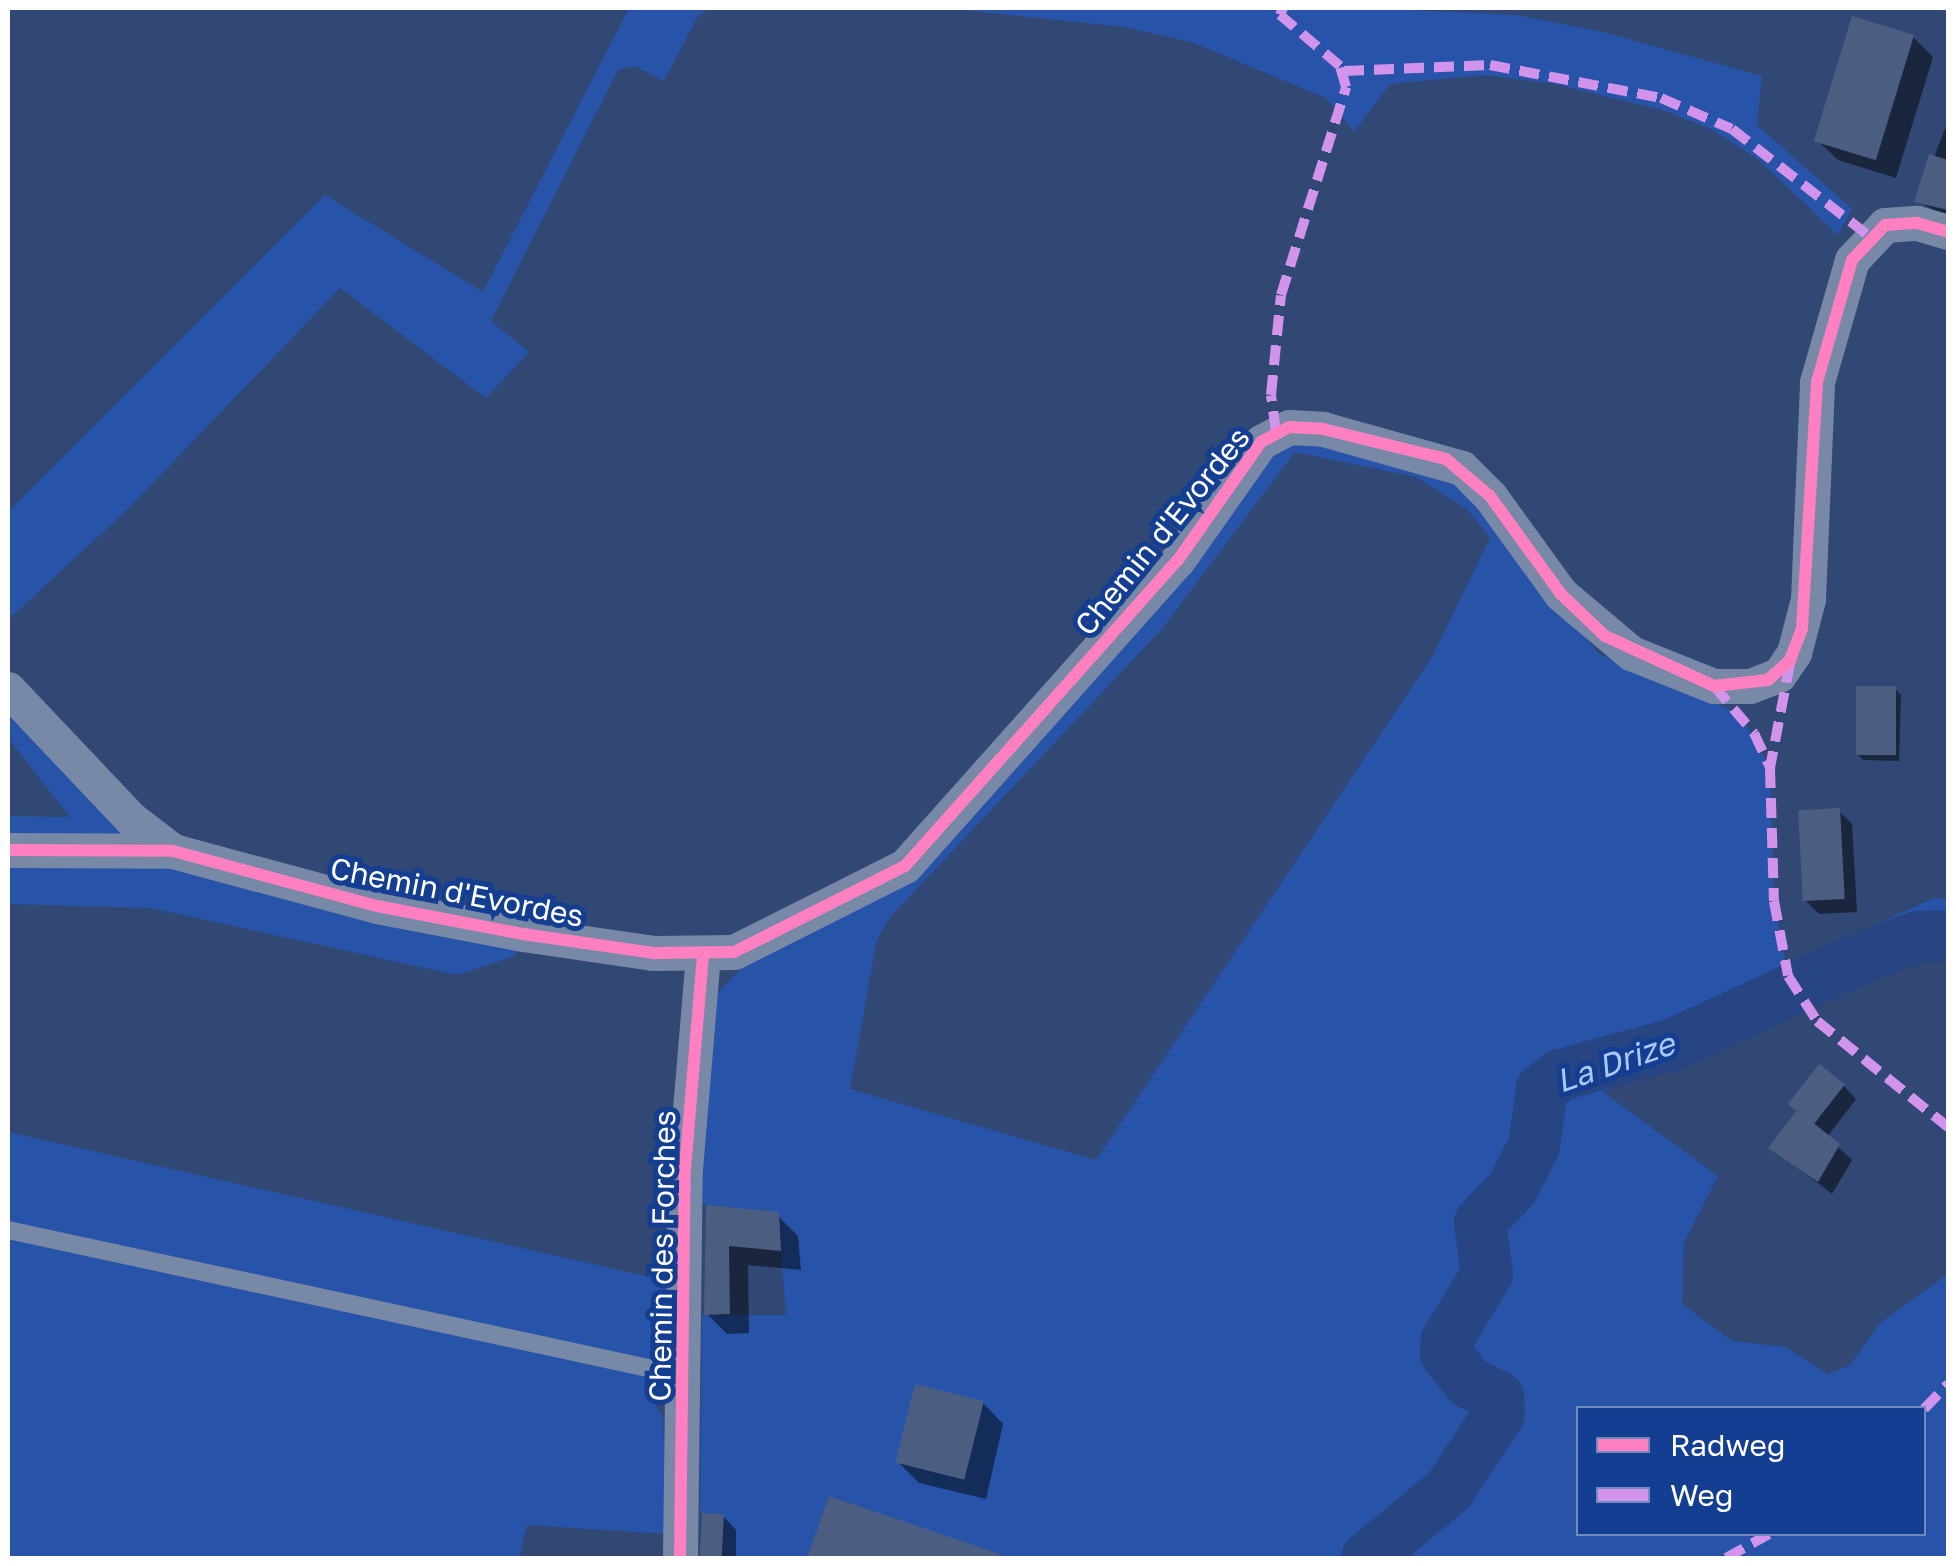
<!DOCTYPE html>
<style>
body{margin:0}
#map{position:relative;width:1956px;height:1566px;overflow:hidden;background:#314774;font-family:"Golos Text",sans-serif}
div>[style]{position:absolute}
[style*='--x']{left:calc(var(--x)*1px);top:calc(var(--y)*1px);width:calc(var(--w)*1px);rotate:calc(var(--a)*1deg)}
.green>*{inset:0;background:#2754a8}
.shadow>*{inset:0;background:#0007}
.river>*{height:52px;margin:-26px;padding:0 26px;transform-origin:26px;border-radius:26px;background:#274582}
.building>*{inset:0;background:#4b5e82;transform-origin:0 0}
.lane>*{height:18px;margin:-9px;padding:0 9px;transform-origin:9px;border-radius:9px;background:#7888a7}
.street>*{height:35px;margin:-17.5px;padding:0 17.5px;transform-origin:17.5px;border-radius:17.5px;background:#7888a7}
.quiet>*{height:10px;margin-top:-5px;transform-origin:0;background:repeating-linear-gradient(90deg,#d193ec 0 20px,transparent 0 30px)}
.cycleway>*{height:12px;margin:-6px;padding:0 6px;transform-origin:6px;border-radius:6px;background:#ff80c0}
span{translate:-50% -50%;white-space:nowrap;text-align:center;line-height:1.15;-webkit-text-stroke:10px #143e91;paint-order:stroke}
.street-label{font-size:30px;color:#fff}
.water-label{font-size:32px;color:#acc8f8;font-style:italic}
.frame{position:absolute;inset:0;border:10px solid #fff;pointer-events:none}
.legend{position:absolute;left:1576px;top:1406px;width:350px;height:130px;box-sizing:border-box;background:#143e91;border:2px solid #728bbd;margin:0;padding:12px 18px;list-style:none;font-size:30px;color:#fff}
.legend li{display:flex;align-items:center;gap:20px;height:50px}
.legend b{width:50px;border:2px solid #728bbd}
</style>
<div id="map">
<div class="green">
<i style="clip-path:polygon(629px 8px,710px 8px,698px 16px,664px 81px,635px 66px,618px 70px,491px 321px,529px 352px,486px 398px,340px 288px,127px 510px,8px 620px,8px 512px,325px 195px,483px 292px)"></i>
<i style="clip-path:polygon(729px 8px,1367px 8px,1516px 15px,1603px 32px,1762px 76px,1757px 125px,1852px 209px,1838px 235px,1759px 160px,1713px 130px,1666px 111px,1555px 84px,1484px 75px,1390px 84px,1354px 132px,1326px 98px,1194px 43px,1125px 27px,962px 10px)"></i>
<i style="clip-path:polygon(evenodd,1290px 438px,1455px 474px,1599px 654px,1740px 714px,1770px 768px,1774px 901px,1786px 966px,1934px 898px,1948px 899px,1948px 947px,1903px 952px,1812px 988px,1603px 1092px,1718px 1176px,1684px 1243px,1682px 1304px,1732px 1341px,1785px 1347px,1828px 1374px,1850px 1365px,1880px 1323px,1948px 1274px,1948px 1558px,956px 1558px,961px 1542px,829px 1496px,807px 1558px,723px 1558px,724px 1514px,700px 1513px,702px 1315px,786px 1315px,778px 1213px,700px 1204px,700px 1133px,715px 995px,741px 969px,905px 883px,1262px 457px,1290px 438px,1295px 452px,1416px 477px,1467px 509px,1490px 538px,1432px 657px,1096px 1160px,850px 1089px,877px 939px,891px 916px,1161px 630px,1295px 452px,1290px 438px,1578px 1408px,1924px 1408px,1924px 1534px,1578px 1534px,1578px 1408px,1290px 438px,1469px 1466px,1441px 1512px,1389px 1552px,1379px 1536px,1469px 1466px)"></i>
<i style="clip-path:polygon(8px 703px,136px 842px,8px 841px,8px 816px,70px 817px,8px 738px)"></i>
<i style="clip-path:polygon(122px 857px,517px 947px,515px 956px,457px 975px,151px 908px,8px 904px,8px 858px)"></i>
<i style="clip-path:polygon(8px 1132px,668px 1281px,667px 1324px,652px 1346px,645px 1386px,663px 1417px,666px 1534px,527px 1525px,519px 1558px,8px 1558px)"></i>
</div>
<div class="shadow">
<i style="clip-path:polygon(1913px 37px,1933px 57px,1896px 178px,1838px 160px,1817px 140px)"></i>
<i style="clip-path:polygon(1948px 121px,1948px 217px,1917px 201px)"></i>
<i style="clip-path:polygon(1895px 689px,1901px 695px,1899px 761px,1863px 760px,1857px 754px)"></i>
<i style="clip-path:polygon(1839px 811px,1852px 824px,1857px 912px,1819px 914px,1805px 900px)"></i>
<i style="clip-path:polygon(1843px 1085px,1856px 1099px,1827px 1137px,1852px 1160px,1832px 1194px,1772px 1148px,1799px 1112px)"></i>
<i style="clip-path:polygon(708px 1208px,777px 1215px,798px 1236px,801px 1270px,748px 1265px,749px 1333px,727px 1334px,707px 1314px)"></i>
<i style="clip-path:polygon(983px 1403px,1003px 1424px,986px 1499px,919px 1483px,899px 1463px)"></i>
<i style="clip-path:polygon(830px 1499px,960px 1543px,975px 1558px,810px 1558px)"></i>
<i style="clip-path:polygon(704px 1516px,723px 1516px,736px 1530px,736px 1558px,702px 1558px)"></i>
</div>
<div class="river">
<i style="--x:1367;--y:1558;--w:107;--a:-39.7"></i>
<i style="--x:1449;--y:1490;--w:91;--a:-56.7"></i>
<i style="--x:1499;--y:1414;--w:17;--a:-93"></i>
<i style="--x:1498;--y:1397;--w:32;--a:-154"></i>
<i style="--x:1469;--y:1383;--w:37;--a:-128"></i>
<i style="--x:1446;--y:1354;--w:14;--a:-86"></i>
<i style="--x:1447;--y:1340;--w:77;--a:-58.8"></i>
<i style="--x:1487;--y:1274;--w:52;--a:-97.7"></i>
<i style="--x:1480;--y:1222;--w:46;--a:-45.9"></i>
<i style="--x:1512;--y:1189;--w:48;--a:-62.9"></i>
<i style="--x:1534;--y:1146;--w:58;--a:-82"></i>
<i style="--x:1542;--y:1089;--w:23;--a:-38"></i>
<i style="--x:1560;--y:1075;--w:118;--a:-15.2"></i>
<i style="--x:1674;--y:1044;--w:200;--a:-24.8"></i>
<i style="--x:1856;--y:960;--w:66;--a:-20.4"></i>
<i style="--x:1918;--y:937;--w:30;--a:-2"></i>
</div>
<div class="building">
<i style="left:1852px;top:16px;width:65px;height:131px;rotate:17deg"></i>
<i style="clip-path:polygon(1929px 154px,1948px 160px,1948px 210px,1914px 202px)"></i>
<i style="left:1856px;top:686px;width:40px;height:69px"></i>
<i style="left:1840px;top:808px;width:91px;height:42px;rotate:87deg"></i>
<i style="left:1819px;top:1064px;width:33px;height:51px;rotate:38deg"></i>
<i style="clip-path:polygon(1797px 1110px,1840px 1144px,1818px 1182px,1768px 1148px)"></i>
<i style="clip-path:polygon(706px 1205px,779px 1212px,781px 1251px,729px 1246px,730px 1314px,704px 1315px)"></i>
<i style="left:915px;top:1384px;width:71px;height:81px;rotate:14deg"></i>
<i style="clip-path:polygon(829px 1496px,1000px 1554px,1000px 1558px,807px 1558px)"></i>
<i style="left:702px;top:1513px;width:22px;height:45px;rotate:3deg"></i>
</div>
<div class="lane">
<i style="--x:8;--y:1230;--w:693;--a:12.17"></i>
</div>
<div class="street">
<i style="--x:8;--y:689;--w:179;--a:46.6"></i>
<i style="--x:131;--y:819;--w:53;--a:37.3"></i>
<i style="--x:173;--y:851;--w:211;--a:15.1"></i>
<i style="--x:377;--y:906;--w:149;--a:10.9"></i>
<i style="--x:523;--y:934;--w:131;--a:8.3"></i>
<i style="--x:653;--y:953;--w:81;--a:-0.7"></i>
<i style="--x:734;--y:952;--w:191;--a:-26.7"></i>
<i style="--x:905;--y:866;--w:410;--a:-48.3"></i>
<i style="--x:1178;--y:560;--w:144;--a:-54.9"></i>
<i style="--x:1261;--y:442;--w:32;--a:-28"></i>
<i style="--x:1289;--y:427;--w:34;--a:3"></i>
<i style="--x:1323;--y:429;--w:144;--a:15.7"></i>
<i style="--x:1462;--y:468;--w:40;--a:45"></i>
<i style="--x:1490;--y:496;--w:121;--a:54.1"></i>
<i style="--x:1561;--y:594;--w:92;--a:40.1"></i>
<i style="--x:1631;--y:653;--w:89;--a:21.7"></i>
<i style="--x:1714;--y:686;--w:36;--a:0"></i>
<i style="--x:1750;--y:686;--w:31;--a:-21"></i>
<i style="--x:1779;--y:675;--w:27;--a:-56"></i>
<i style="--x:1794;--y:653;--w:56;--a:-75.5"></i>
<i style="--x:1808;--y:599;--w:217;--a:-87.6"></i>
<i style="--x:1817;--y:382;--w:127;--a:-74"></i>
<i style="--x:1852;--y:260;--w:48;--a:-46.7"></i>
<i style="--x:1885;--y:225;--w:32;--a:-4"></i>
<i style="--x:1917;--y:223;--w:32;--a:16"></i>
<i style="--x:8;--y:850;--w:165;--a:0.3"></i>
<i style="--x:680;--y:1558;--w:389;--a:-89.3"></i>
<i style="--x:685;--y:1169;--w:214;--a:-85.2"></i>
</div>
<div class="quiet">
<i style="--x:1344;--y:71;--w:146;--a:-2.4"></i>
<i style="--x:1490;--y:65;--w:174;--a:10.9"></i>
<i style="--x:1661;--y:98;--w:77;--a:23.6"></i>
<i style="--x:1732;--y:129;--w:174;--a:38"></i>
<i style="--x:1276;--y:431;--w:36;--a:-98"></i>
<i style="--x:1271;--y:395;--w:100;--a:-84.3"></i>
<i style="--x:1281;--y:295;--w:218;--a:-72.6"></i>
<i style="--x:1346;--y:87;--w:22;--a:-106"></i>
<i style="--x:1340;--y:66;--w:79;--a:-139.6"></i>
<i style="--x:1280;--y:15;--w:8;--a:-67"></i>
<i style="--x:1790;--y:663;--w:107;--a:100.8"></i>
<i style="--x:1770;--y:768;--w:133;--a:88.3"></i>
<i style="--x:1774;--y:901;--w:76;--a:79.4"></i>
<i style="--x:1788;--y:976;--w:54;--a:57.2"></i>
<i style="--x:1817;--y:1021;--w:169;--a:39"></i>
<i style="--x:1714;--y:686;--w:62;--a:49.6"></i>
<i style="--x:1754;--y:733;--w:38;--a:65"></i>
<i style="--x:1924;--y:1409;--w:35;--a:-46"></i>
<i style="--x:1726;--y:1558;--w:49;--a:-29.2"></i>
</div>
<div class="cycleway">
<i style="--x:8;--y:850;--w:165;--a:0.3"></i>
<i style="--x:173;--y:851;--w:211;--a:15.1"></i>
<i style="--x:377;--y:906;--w:149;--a:10.9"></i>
<i style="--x:523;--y:934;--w:131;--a:8.3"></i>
<i style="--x:653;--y:953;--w:81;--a:-0.7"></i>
<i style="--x:734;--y:952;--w:191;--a:-26.7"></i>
<i style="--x:905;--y:866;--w:410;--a:-48.3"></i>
<i style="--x:1178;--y:560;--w:144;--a:-54.9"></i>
<i style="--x:1261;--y:442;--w:32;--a:-28"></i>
<i style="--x:1289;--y:427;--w:34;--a:3"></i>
<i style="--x:1323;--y:429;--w:127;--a:13.7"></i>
<i style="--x:1446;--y:459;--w:57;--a:40.1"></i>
<i style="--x:1490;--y:496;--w:121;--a:54.1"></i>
<i style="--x:1561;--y:594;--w:61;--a:43.7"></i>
<i style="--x:1605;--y:636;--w:120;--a:24.6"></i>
<i style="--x:1714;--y:686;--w:54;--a:-6.3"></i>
<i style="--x:1768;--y:680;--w:30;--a:-42"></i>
<i style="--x:1790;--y:660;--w:34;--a:-69"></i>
<i style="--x:1802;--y:628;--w:246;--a:-86.5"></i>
<i style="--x:1817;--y:382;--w:127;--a:-74"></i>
<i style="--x:1852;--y:260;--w:48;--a:-46.7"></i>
<i style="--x:1885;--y:225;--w:32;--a:-4"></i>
<i style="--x:1917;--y:223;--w:32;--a:16"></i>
<i style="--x:680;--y:1558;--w:389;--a:-89.3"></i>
<i style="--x:685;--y:1169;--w:214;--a:-85.2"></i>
</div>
<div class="street-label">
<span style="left:1162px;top:531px;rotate:-51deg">Chemin d'Evordes</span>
<span style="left:457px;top:892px;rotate:11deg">Chemin d'Evordes</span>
<span style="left:662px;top:1256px;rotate:-89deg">Chemin des Forches</span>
</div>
<div class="water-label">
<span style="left:1615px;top:1062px;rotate:-19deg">La Drize</span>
</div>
<div class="frame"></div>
<ul class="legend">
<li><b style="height:12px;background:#ff80c0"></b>Radweg</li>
<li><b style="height:12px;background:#d193ec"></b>Weg</li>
</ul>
</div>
